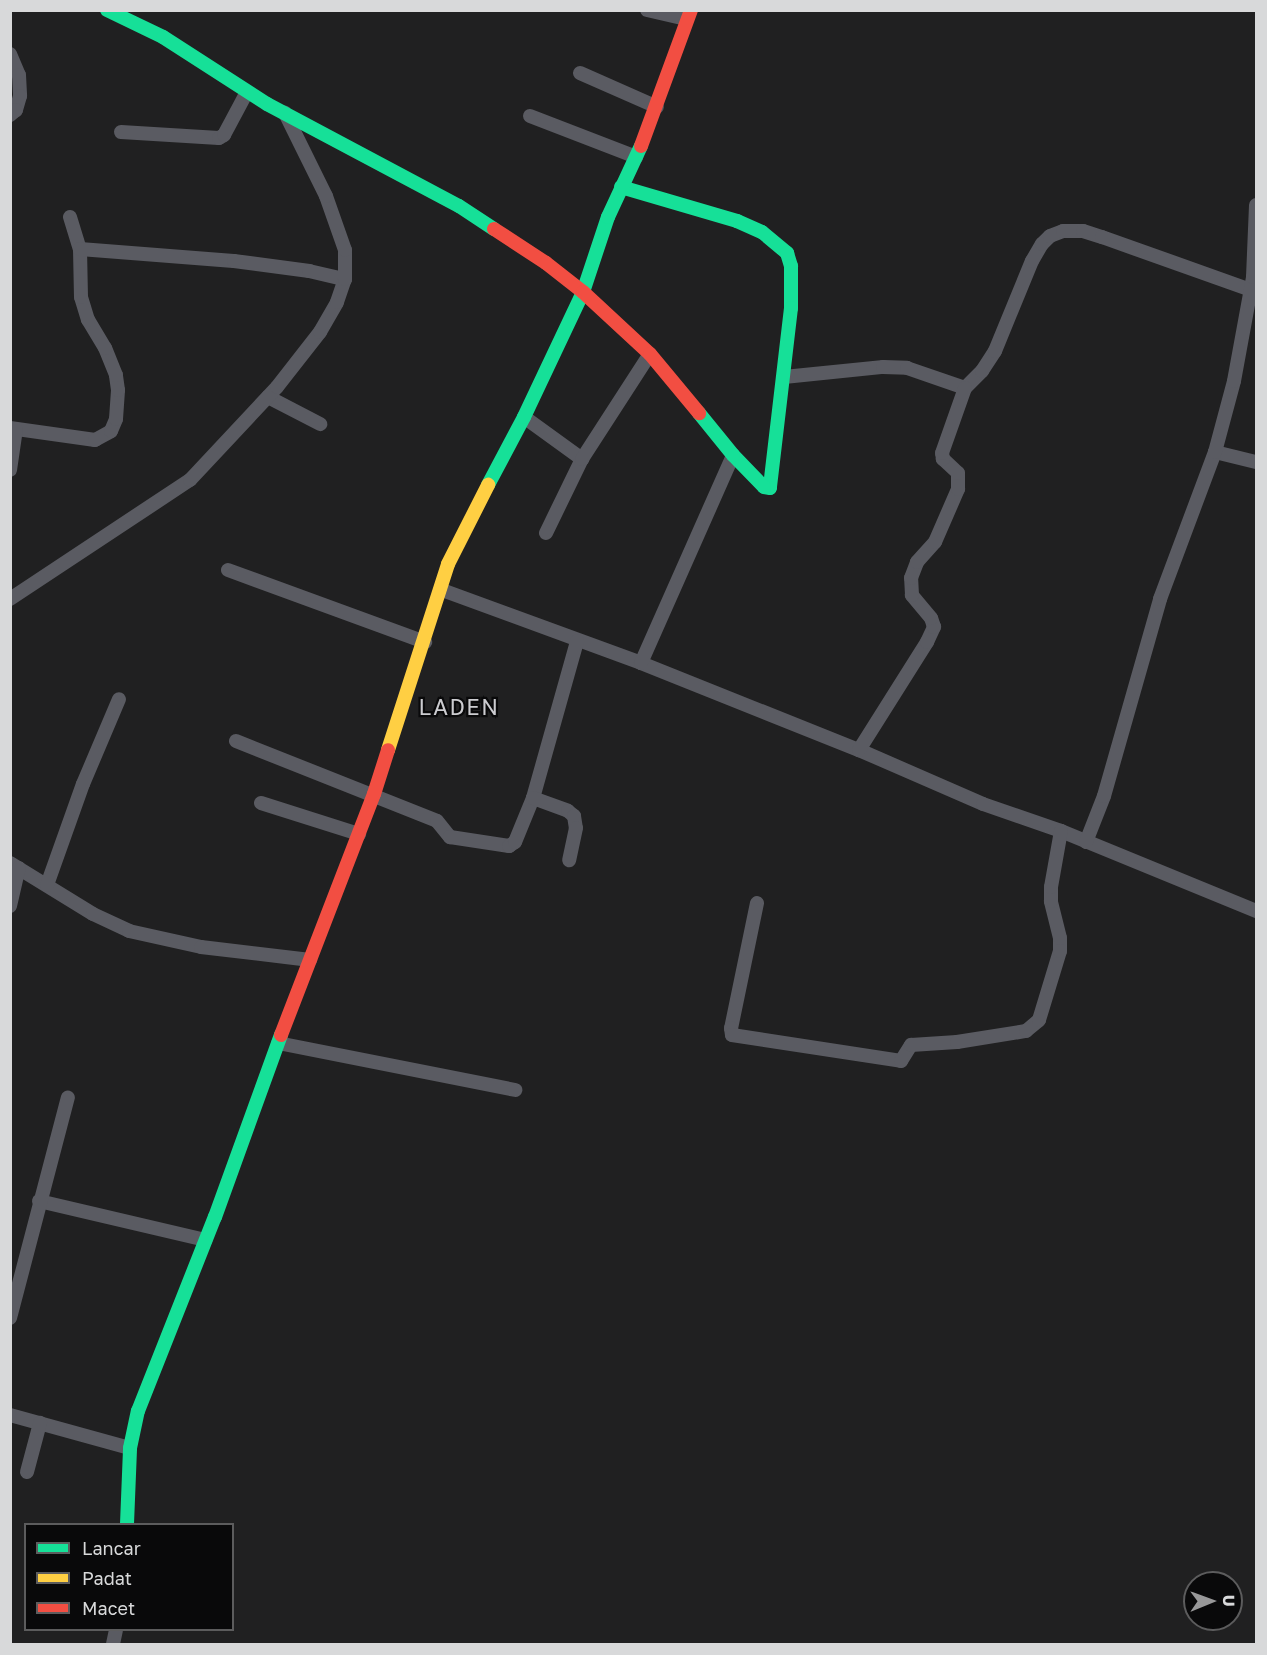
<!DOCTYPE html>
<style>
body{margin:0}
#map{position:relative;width:1267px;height:1655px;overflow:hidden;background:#202021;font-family:"Golos Text",sans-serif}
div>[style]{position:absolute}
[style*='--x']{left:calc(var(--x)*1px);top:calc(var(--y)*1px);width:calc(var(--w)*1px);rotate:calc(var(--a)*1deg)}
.street>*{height:14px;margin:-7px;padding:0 7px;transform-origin:7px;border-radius:7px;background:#5a5b62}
.fast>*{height:14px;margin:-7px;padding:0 7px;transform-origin:7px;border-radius:7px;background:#16e098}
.slow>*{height:14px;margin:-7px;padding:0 7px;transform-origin:7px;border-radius:7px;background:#ffcf43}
.jam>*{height:14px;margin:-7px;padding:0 7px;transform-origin:7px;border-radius:7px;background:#f24e42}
span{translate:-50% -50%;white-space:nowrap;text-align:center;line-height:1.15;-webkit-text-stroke:4.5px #09090a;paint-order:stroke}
.quarter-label{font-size:22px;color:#ccccd0;letter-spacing:1.5px}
.frame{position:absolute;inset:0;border:12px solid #d8d9da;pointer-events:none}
.legend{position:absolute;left:24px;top:1523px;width:210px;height:108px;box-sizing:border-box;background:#09090a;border:2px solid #5c5c5d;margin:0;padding:8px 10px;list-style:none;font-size:18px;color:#d8d9da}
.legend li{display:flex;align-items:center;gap:12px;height:30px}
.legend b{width:30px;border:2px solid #5c5c5d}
.north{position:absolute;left:1183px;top:1571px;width:60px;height:60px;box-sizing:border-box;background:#09090a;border:2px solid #5c5c5d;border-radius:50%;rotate:89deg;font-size:16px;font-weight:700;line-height:24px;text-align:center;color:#d8d9da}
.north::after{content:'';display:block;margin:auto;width:21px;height:27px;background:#989899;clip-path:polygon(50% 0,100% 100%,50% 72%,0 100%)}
</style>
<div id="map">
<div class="street">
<i style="--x:647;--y:10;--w:40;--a:13"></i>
<i style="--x:10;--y:54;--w:23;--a:67"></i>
<i style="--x:19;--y:75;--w:21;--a:87"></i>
<i style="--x:20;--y:96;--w:15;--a:106"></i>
<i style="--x:16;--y:110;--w:8;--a:140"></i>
<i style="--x:580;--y:73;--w:84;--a:23.8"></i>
<i style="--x:530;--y:116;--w:114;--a:21.1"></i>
<i style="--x:121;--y:132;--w:98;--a:3.5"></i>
<i style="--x:219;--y:138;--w:6;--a:-31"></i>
<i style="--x:224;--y:135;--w:49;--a:-61.9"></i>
<i style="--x:70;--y:217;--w:34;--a:73"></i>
<i style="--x:784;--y:377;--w:100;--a:-5.8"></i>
<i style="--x:883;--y:367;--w:24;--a:2"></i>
<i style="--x:907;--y:368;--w:61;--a:19"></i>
<i style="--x:965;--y:388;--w:24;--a:-45"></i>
<i style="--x:982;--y:371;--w:24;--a:-57"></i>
<i style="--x:995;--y:351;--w:97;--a:-67.7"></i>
<i style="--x:1032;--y:261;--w:20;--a:-60"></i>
<i style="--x:1042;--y:244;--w:11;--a:-45"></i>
<i style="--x:1050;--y:236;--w:14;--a:-21"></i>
<i style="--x:1063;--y:231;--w:20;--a:0"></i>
<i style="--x:1083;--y:231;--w:20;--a:18"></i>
<i style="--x:1102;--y:237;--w:158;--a:19.6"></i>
<i style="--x:268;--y:397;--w:59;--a:27.4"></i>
<i style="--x:524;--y:417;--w:72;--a:35.9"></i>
<i style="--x:10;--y:428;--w:86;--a:8"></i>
<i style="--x:95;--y:440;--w:18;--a:-29"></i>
<i style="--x:111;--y:431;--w:13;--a:-67"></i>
<i style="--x:116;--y:419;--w:29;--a:-86"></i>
<i style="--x:118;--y:390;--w:15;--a:-98"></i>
<i style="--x:116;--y:375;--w:29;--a:-112"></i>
<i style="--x:105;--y:348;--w:33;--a:-121"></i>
<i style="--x:88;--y:320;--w:24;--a:-107"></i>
<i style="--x:81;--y:297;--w:48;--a:-91.2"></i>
<i style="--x:80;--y:249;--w:154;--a:4.5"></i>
<i style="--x:234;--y:261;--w:76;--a:7.6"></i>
<i style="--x:309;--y:271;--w:37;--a:13"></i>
<i style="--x:1215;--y:452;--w:42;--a:13.7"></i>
<i style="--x:10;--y:470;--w:41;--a:-81.7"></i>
<i style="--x:546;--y:533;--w:82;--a:-64.1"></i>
<i style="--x:582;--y:459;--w:125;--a:-57.1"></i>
<i style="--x:228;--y:570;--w:210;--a:20.1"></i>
<i style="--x:442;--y:590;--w:212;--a:20.1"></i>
<i style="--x:641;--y:663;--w:235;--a:21.8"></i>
<i style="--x:859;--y:750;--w:135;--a:23.5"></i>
<i style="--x:983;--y:804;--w:83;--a:19.1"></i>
<i style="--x:1061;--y:831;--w:211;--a:22.3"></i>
<i style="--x:10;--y:599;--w:216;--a:-33.5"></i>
<i style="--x:190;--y:480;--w:127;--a:-46.9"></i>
<i style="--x:277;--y:387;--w:70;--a:-52"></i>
<i style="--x:320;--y:332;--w:34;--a:-60"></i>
<i style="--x:337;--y:302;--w:24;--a:-71"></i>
<i style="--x:345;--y:279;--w:29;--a:-90"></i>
<i style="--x:345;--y:250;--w:57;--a:-109.4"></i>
<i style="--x:326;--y:196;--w:93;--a:-116.3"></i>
<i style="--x:641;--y:663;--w:227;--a:-66.1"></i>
<i style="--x:236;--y:741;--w:216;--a:21.7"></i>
<i style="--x:437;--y:821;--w:21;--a:51"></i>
<i style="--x:450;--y:837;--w:60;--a:8.7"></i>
<i style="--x:509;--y:846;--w:7;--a:-34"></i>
<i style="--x:515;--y:842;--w:48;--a:-67.8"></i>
<i style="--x:533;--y:798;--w:163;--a:-74.3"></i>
<i style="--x:859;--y:750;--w:128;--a:-57.8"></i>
<i style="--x:927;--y:642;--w:17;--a:-65"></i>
<i style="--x:934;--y:627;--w:9;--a:-108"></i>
<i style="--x:931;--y:618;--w:30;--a:-130"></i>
<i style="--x:912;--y:595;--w:17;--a:-93"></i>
<i style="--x:911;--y:578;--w:17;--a:-69"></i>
<i style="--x:917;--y:562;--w:27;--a:-48"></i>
<i style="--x:935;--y:542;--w:58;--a:-66.5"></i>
<i style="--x:958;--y:489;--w:16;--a:-90"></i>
<i style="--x:958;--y:473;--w:21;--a:-137"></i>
<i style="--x:943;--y:459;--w:6;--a:-99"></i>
<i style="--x:942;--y:453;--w:69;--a:-70.5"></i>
<i style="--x:533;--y:798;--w:37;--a:20"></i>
<i style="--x:568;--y:811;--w:8;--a:40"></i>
<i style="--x:574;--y:816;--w:12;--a:81"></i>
<i style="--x:576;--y:828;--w:33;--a:102"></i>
<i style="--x:261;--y:803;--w:103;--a:17.6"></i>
<i style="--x:1086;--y:842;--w:49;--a:-68.6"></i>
<i style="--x:1104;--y:796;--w:205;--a:-74.1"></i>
<i style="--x:1160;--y:599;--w:157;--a:-69.5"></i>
<i style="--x:1215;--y:452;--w:73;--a:-75"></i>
<i style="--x:1234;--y:381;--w:106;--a:-79.6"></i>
<i style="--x:1253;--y:277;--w:72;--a:-87.6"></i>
<i style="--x:10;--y:863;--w:97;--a:31.6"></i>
<i style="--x:93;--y:914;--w:40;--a:25"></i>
<i style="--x:129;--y:931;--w:74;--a:12.5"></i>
<i style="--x:201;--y:947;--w:110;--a:6.8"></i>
<i style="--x:47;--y:885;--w:107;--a:-70.4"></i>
<i style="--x:83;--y:784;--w:92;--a:-67"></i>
<i style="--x:757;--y:903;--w:128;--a:101.7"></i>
<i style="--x:731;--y:1028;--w:7;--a:82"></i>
<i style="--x:732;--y:1035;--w:171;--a:8.7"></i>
<i style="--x:901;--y:1061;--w:19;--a:-58"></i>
<i style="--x:911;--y:1045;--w:46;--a:-3.7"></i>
<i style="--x:957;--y:1042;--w:70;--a:-9.1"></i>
<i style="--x:1026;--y:1031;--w:17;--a:-40"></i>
<i style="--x:1039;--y:1020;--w:72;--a:-73.1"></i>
<i style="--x:1060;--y:951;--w:13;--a:-90"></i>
<i style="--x:1060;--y:938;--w:38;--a:-104"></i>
<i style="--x:1051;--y:901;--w:14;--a:-90"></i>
<i style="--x:1051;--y:887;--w:57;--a:-79.9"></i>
<i style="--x:10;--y:906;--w:39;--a:-77"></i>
<i style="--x:278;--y:1043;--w:242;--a:11.2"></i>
<i style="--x:39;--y:1201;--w:171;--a:13.2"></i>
<i style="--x:10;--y:1318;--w:228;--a:-75.3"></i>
<i style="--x:10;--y:1415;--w:124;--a:15.4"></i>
<i style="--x:27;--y:1472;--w:51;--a:-75.1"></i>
<i style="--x:113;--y:1644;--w:14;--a:-78"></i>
</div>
<div class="fast">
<i style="--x:107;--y:10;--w:62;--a:25.7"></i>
<i style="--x:163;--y:37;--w:124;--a:32.8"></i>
<i style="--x:267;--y:104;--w:217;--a:28"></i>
<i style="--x:459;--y:206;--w:42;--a:33.3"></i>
<i style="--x:621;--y:187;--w:121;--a:16.3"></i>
<i style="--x:737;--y:221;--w:27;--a:24"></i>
<i style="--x:762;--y:232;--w:33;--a:40"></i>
<i style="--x:787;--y:253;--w:14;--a:73"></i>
<i style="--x:791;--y:266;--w:42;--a:90"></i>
<i style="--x:791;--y:308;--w:181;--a:96.7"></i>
<i style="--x:770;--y:488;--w:6;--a:-171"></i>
<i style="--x:764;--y:487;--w:45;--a:-134.1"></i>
<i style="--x:733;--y:455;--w:54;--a:-129"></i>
<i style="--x:488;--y:485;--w:77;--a:-62.1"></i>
<i style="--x:524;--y:417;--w:138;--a:-64.7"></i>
<i style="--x:583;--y:292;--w:79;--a:-71.6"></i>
<i style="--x:608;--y:217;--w:78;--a:-65.1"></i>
<i style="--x:127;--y:1524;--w:76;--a:-87.7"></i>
<i style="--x:130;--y:1448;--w:38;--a:-78"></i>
<i style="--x:138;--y:1411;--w:209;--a:-68.4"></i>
<i style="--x:215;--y:1217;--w:194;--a:-70.1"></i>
</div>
<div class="slow">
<i style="--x:388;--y:750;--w:195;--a:-72.1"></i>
<i style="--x:448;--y:564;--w:89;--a:-63.1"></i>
</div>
<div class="jam">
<i style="--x:641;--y:146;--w:145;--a:-69.8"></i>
<i style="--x:494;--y:229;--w:62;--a:33.2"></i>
<i style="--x:546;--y:263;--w:47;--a:38.1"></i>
<i style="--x:583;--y:292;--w:91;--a:42.8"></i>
<i style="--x:650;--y:354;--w:77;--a:50.3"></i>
<i style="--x:281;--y:1035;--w:258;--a:-68.9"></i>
<i style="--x:374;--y:794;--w:46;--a:-72.3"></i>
</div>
<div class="quarter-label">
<span style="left:459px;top:707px">LADEN</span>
</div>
<div class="frame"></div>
<ul class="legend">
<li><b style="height:8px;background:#16e098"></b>Lancar</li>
<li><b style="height:8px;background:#ffcf43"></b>Padat</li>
<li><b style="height:8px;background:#f24e42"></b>Macet</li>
</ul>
<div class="north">U</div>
</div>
